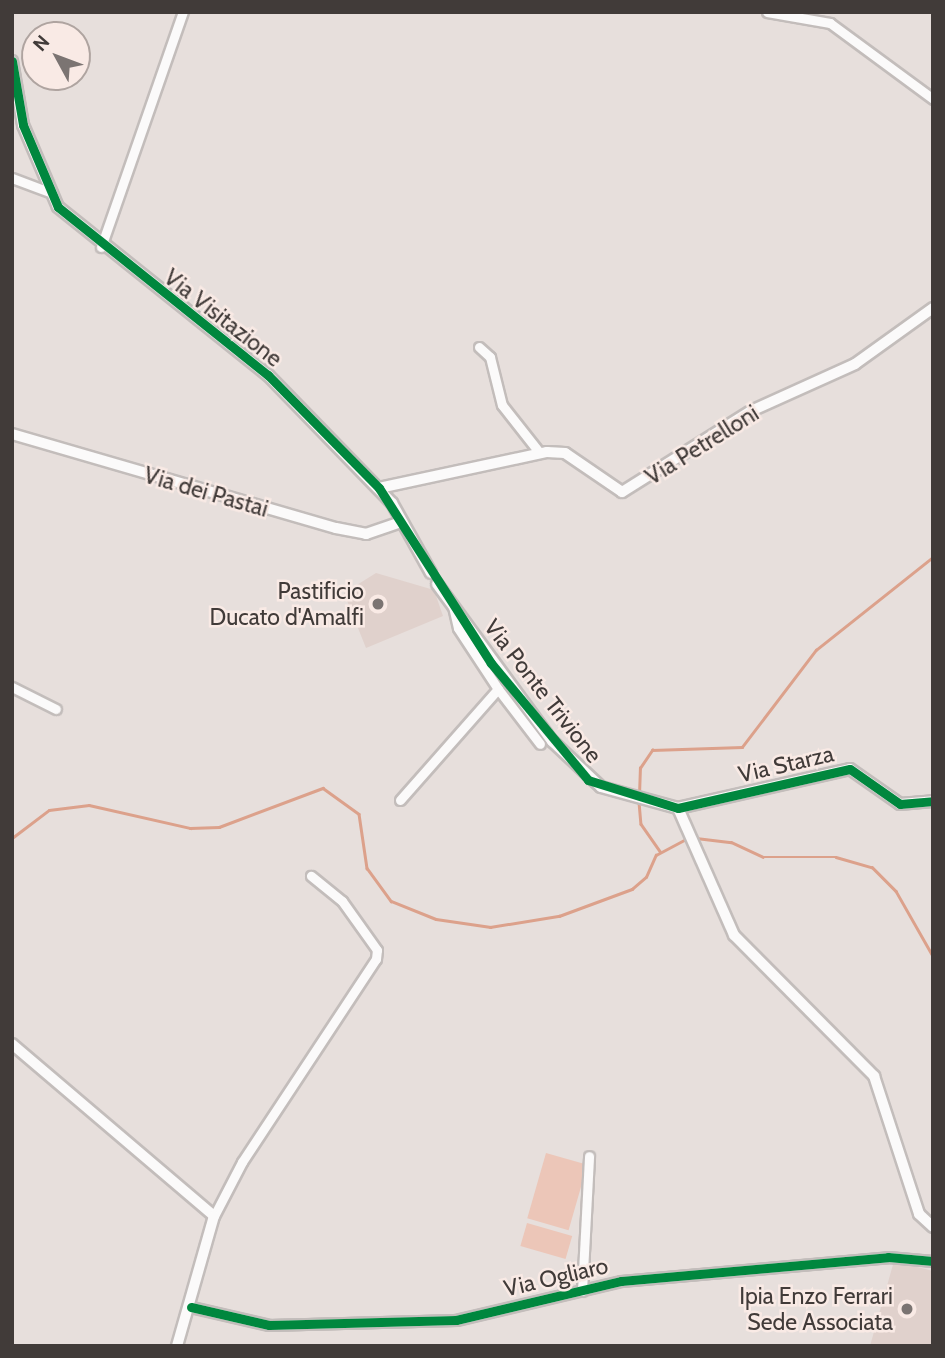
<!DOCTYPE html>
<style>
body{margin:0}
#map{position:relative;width:945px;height:1358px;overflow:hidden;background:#e7dfdc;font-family:Cabin,sans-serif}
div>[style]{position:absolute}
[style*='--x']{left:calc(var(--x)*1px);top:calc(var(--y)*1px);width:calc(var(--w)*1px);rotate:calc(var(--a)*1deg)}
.built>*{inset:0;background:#e0d1cc}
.green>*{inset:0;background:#ecc6b8;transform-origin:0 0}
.stream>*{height:2.5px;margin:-1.25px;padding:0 1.25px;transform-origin:1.25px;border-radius:1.25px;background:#dca18b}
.roads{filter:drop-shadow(2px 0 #c3bdbb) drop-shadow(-2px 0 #c3bdbb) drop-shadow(0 2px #c3bdbb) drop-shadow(0 -2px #c3bdbb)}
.minor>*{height:9px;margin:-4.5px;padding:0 4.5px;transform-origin:4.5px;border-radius:4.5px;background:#fbfafa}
.tertiary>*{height:10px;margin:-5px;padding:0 5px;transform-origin:5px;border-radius:5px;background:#fbfafa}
.cycleway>*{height:9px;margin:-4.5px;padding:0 4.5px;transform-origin:4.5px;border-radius:4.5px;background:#00873e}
.dots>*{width:19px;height:19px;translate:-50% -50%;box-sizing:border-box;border:4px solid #f9eae5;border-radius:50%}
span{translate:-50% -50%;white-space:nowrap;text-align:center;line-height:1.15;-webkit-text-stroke:5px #f9eae5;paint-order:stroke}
.street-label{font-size:23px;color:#413b39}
.poi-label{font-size:23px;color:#413b39}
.right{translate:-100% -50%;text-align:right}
.frame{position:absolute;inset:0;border:14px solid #413b39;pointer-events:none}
.north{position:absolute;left:21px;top:21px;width:70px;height:70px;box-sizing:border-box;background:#f9eae5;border:2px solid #afa4a0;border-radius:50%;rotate:311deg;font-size:19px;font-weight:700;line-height:28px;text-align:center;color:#413b39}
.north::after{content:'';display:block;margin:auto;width:24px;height:32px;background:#7b7472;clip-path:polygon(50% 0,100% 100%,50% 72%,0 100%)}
</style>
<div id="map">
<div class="built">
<i style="clip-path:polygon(376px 573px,434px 590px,443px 616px,366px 648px,344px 593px)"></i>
<i style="clip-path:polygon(894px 1261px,933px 1271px,933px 1346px,870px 1346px)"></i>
</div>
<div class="green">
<i style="left:546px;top:1153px;width:43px;height:68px;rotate:16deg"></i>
<i style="left:527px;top:1223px;width:47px;height:24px;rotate:16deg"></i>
</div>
<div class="stream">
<i style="--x:639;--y:795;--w:27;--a:-88"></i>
<i style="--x:640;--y:768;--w:22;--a:-56"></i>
<i style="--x:652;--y:750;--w:90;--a:-1.9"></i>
<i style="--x:742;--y:747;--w:122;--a:-52.7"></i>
<i style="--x:816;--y:650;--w:149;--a:-38.5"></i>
<i style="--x:639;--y:802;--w:22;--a:85"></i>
<i style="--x:641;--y:824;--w:33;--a:55"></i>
<i style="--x:12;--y:838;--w:46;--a:-37.1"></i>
<i style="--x:49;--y:810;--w:40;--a:-7.1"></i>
<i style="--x:89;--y:805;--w:104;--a:12.8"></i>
<i style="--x:190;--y:828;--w:29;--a:-2"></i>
<i style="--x:219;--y:827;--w:111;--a:-20.6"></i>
<i style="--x:323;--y:788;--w:44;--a:35.8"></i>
<i style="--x:359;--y:814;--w:55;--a:81.6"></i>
<i style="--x:367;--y:868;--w:41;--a:54"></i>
<i style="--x:391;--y:901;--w:48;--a:21.8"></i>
<i style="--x:436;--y:919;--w:55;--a:8.4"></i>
<i style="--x:490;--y:927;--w:70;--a:-9.1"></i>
<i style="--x:559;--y:916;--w:78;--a:-20.3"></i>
<i style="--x:632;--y:889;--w:18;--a:-41"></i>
<i style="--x:646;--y:877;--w:24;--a:-66"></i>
<i style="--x:656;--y:855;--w:34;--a:-28"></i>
<i style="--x:696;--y:838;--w:35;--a:7"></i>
<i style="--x:731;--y:842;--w:35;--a:25"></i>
<i style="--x:763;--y:857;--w:73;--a:0"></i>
<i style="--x:836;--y:857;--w:37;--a:16"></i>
<i style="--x:872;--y:867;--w:34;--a:45"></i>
<i style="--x:896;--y:891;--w:75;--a:60.4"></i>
</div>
<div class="roads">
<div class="minor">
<i style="--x:767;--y:12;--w:64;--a:9.9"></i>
<i style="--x:830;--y:23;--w:128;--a:36.4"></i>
<i style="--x:12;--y:178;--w:43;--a:20.6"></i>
<i style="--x:101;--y:247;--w:249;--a:-70.8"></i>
<i style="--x:479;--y:347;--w:15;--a:42"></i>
<i style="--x:490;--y:357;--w:49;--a:76"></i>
<i style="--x:502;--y:405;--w:60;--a:51.8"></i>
<i style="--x:12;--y:687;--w:49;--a:26.6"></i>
<i style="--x:498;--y:689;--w:69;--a:52.6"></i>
<i style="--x:400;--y:800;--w:148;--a:-48.6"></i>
<i style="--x:498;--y:689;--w:73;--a:-123.3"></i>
<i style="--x:458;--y:628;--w:22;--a:-103"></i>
<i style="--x:214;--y:1216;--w:61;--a:-62.6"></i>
<i style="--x:242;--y:1162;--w:243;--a:-56.6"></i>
<i style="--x:376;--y:959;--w:9;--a:-84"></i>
<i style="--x:377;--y:950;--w:60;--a:-125.5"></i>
<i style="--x:342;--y:901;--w:40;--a:-141"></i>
<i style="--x:582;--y:1291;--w:135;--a:-87"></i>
<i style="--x:191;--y:1307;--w:80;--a:13"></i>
<i style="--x:269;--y:1325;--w:187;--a:-1.5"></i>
<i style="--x:456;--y:1320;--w:170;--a:-13.3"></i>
<i style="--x:621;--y:1281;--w:268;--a:-5.1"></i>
<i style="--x:888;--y:1257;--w:45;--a:5.1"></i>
</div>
<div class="tertiary">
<i style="--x:12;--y:61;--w:65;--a:80.2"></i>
<i style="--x:23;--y:125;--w:89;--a:66.9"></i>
<i style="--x:58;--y:207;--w:269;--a:38.7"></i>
<i style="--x:268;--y:375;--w:178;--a:45.9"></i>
<i style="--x:392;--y:503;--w:80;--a:60.9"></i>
<i style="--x:12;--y:434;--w:337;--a:16.2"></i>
<i style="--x:336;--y:528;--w:31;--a:11"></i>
<i style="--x:366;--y:534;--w:37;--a:-19"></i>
<i style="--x:379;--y:488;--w:172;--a:-12.1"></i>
<i style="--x:547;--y:452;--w:18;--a:3"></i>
<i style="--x:565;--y:453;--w:69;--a:34.4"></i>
<i style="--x:622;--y:492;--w:152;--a:-32.1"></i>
<i style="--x:751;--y:411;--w:114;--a:-24.3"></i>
<i style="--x:855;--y:364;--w:96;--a:-35.7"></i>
<i style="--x:437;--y:584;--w:195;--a:53.8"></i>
<i style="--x:552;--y:741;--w:67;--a:43.2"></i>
<i style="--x:601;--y:787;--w:80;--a:15.3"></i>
<i style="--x:678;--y:808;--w:176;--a:-12.8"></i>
<i style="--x:850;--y:769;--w:61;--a:35"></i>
<i style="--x:900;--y:804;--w:33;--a:-5"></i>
<i style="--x:678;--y:808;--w:139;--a:66.2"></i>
<i style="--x:734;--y:935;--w:199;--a:45.2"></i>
<i style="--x:874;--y:1076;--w:145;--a:71.9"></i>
<i style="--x:919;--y:1214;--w:19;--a:43"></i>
<i style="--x:12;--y:1044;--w:265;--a:40.4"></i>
<i style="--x:214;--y:1216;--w:135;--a:105.9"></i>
</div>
</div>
<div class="cycleway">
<i style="--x:12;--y:61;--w:65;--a:80.2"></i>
<i style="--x:23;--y:125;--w:89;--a:66.9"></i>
<i style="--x:58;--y:207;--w:269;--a:38.7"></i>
<i style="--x:268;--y:375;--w:158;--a:45.5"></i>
<i style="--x:379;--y:488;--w:208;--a:57.4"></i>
<i style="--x:491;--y:663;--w:152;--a:50.3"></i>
<i style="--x:588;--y:780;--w:94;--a:17.3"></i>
<i style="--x:678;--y:808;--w:176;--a:-12.8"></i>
<i style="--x:850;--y:769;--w:61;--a:35"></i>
<i style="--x:900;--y:804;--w:33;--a:-5"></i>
<i style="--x:191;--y:1307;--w:80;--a:13"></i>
<i style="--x:269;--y:1325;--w:187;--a:-1.5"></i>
<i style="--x:456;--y:1320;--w:170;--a:-13.3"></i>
<i style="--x:621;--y:1281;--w:268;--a:-5.1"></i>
<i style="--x:888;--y:1257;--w:45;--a:5.1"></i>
</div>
<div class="dots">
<i style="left:378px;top:604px;background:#7b7472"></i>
<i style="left:907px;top:1309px;background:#7b7472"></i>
</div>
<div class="street-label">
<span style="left:223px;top:318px;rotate:38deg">Via Visitazione</span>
<span style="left:702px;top:445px;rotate:-32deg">Via Petrelloni</span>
<span style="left:206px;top:492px;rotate:16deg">Via dei Pastai</span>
<span style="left:543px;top:691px;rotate:52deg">Via Ponte Trivione</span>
<span style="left:786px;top:764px;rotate:-13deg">Via Starza</span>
<span style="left:556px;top:1277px;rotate:-13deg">Via Ogliaro</span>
</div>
<div class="poi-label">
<span class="right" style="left:364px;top:604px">Pastificio<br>Ducato d'Amalfi</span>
<span class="right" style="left:893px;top:1309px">Ipia Enzo Ferrari<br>Sede Associata</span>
</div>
<div class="frame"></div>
<div class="north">N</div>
</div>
